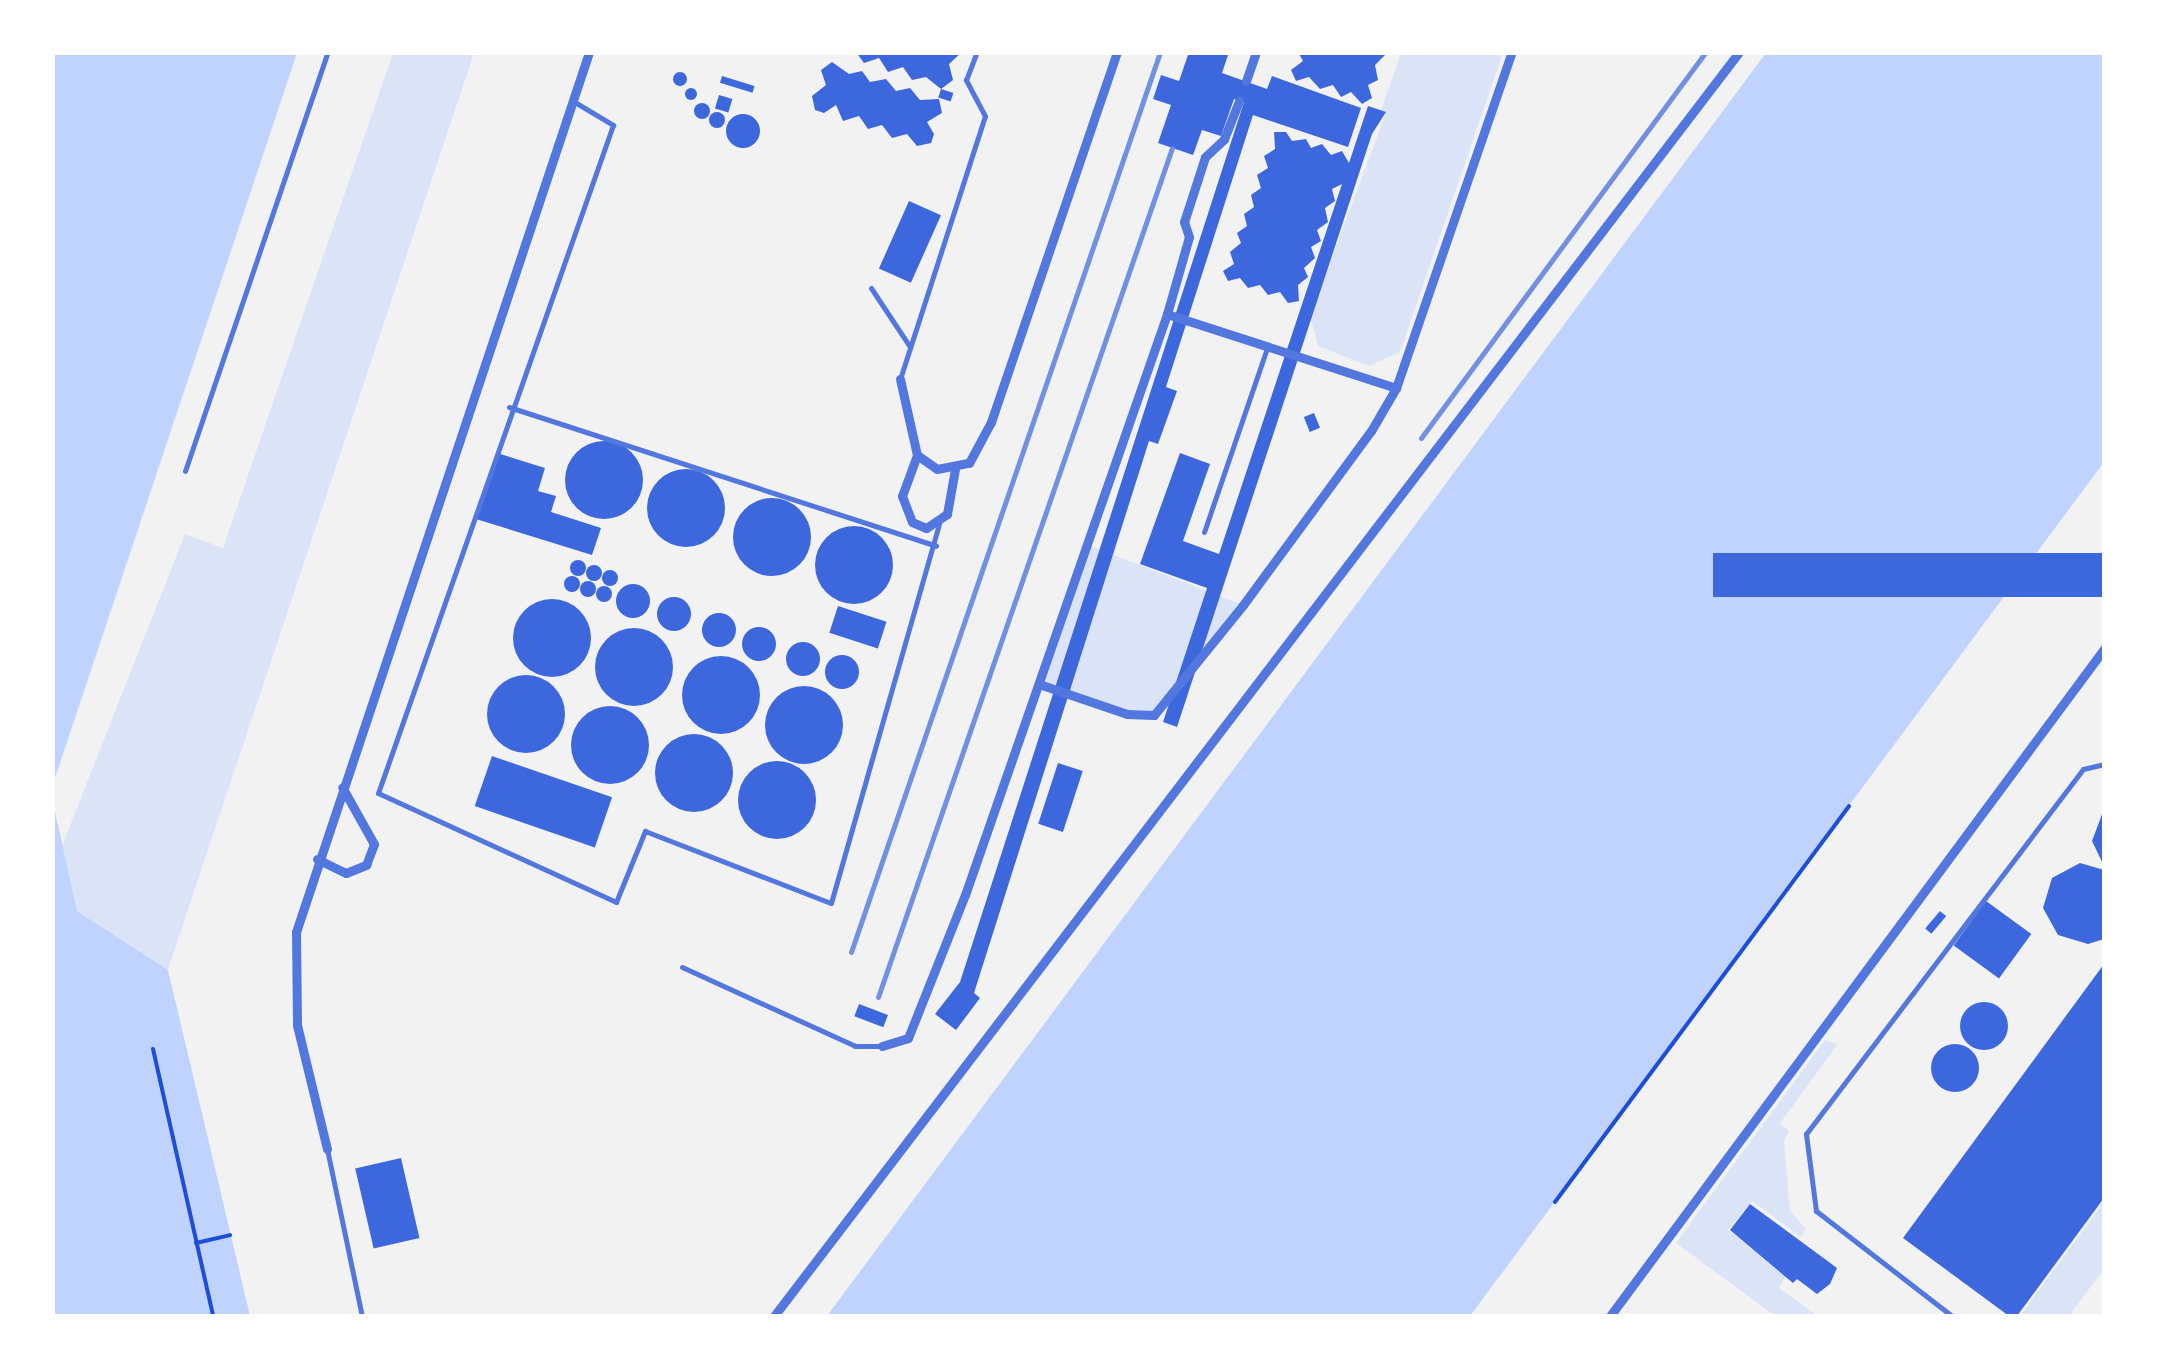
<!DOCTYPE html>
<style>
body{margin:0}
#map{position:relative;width:2157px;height:1369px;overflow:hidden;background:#f2f2f2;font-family:"DejaVu Sans",sans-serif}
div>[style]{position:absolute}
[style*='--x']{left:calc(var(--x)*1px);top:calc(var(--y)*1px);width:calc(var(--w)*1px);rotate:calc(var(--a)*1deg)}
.green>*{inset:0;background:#dbe4f7}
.water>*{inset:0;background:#bfd3fe}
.building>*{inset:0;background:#3d67dc;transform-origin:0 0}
.round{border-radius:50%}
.path>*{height:4px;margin:-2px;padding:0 2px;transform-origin:2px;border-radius:2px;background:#1d4ed8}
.service>*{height:5px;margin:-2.5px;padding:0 2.5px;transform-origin:2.5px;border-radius:2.5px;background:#5277de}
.minor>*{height:9px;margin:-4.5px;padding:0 4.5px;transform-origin:4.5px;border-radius:4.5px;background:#5277de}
.rail>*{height:5px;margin:-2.5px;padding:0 2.5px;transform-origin:2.5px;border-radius:2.5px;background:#7290e2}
span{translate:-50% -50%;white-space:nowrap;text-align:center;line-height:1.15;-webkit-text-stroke:8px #fff;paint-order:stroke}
.frame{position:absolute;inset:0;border:55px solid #fff;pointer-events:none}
</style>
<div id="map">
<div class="green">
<i style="clip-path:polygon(393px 53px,474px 53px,168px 970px,77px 911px,62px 846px,185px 534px,223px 548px)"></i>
<i style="clip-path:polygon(1401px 53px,1503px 53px,1400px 352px,1369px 366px,1318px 346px,1310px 316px,1386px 113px,1381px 110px)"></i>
<i style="clip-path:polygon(1091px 546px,1243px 605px,1154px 715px,1127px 714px,1039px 684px)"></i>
<i style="clip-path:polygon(1825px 1040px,1838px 1044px,1780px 1123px,1789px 1131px,1784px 1141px,1790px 1211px,1806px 1229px,1801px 1237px,1752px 1201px,1728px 1230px,1787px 1274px,1779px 1288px,1818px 1316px,1775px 1316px,1676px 1243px)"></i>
<i style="clip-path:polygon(2104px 1202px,2104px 1269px,2069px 1316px,2020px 1316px)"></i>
</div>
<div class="water">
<i style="clip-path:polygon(53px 52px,297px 53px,53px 784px,52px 53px)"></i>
<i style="clip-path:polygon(1766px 53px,2104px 53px,2104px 462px,1470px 1316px,827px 1316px)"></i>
<i style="clip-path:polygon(52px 798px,77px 911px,168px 970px,250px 1316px,53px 1316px)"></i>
</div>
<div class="building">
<i style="clip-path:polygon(856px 52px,962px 52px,949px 64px,953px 80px,941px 89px,926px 77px,912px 80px,903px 67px,888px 72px,879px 58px,864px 63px)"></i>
<i style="clip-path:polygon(1189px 52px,1229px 52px,1222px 73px,1267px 89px,1272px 76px,1361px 108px,1348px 147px,1253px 115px,1166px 387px,1177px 391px,1158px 444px,1149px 441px,974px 993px,980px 998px,956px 1030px,935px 1014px,960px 982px,1244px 102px,1234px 99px,1221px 136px,1202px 130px,1193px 155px,1158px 143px,1171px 105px,1153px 99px,1161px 75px,1179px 81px)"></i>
<i style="clip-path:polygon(1298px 52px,1388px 52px,1375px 65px,1378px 80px,1368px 85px,1372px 98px,1362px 104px,1351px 92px,1341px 97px,1333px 85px,1320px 89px,1309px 77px,1296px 81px,1291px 70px,1303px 61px)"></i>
<i style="clip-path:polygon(832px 62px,849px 74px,862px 71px,870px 82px,886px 79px,896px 91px,910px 88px,920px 100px,939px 99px,942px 113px,927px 122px,934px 134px,931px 143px,917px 146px,907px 134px,892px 138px,882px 125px,868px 129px,859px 116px,843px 121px,836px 105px,824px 113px,815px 110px,812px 96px,826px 85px,821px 70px)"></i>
<i class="round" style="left:673px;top:72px;width:14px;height:14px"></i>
<i style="left:722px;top:76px;width:34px;height:7px;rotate:17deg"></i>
<i class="round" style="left:685px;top:88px;width:12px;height:12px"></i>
<i style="left:941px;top:89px;width:13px;height:9px;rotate:18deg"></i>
<i style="left:719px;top:95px;width:14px;height:14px;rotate:17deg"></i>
<i class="round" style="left:694px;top:103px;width:16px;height:16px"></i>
<i style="clip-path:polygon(1368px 106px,1386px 112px,1372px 134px,1177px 727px,1163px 722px,1207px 588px,1140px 564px,1180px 453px,1210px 464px,1183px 541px,1219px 554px,1342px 184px,1332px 189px,1335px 201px,1325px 208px,1328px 222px,1317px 230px,1321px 241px,1311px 247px,1315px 258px,1304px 268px,1308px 277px,1298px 285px,1299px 301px,1288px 303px,1280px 292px,1268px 295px,1260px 285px,1248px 288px,1240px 278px,1228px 281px,1223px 271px,1234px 264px,1230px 252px,1241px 243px,1237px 233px,1247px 226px,1244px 214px,1254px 207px,1251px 195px,1261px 188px,1257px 175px,1268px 168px,1264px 156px,1275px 149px,1274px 132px,1286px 132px,1292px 141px,1306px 139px,1311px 148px,1322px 144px,1331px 155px,1342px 151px,1349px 163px)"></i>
<i class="round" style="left:709px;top:112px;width:16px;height:16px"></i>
<i class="round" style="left:726px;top:114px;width:34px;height:34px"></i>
<i style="left:909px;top:201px;width:35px;height:74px;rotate:24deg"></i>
<i style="left:1314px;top:413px;width:16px;height:11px;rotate:68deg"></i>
<i class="round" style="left:565px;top:441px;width:78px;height:78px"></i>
<i style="clip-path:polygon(497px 453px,545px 468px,538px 491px,556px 496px,551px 512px,601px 528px,592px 555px,476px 519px)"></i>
<i class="round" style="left:647px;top:469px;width:78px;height:78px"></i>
<i class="round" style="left:733px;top:498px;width:78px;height:78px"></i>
<i class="round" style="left:815px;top:526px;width:78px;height:78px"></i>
<i style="left:2104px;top:553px;width:44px;height:391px;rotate:90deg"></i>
<i class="round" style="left:570px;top:560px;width:16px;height:16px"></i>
<i class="round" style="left:586px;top:565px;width:16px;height:16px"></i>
<i class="round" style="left:602px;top:570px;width:16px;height:16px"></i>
<i class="round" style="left:564px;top:576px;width:16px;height:16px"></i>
<i class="round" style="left:580px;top:581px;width:16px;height:16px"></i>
<i class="round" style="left:616px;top:584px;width:34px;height:34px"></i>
<i class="round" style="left:596px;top:586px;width:16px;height:16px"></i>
<i class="round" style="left:657px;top:597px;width:34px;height:34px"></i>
<i class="round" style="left:513px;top:599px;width:78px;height:78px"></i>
<i style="left:838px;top:606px;width:51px;height:28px;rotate:18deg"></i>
<i class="round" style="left:702px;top:613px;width:34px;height:34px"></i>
<i class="round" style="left:742px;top:627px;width:34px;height:34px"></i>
<i class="round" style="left:595px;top:628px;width:78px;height:78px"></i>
<i class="round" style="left:786px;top:642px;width:34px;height:34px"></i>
<i class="round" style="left:825px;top:655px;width:34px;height:34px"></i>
<i class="round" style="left:682px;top:656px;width:78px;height:78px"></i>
<i class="round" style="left:487px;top:675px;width:78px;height:78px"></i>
<i class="round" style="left:765px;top:686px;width:78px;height:78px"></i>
<i class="round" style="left:571px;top:706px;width:78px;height:78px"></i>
<i class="round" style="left:655px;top:734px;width:78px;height:78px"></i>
<i style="left:492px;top:756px;width:127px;height:53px;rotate:19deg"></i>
<i class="round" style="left:738px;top:761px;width:78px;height:78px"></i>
<i style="left:1058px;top:763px;width:26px;height:64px;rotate:18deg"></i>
<i style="clip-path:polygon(2104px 809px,2104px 866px,2092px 841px)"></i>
<i style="clip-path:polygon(2080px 863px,2104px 870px,2104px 939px,2088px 944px,2058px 935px,2043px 908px,2052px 878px)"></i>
<i style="left:1986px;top:901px;width:56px;height:55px;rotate:36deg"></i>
<i style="left:1940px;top:911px;width:8px;height:23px;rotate:40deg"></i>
<i style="clip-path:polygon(2104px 964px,2104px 1198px,2017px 1316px,2009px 1316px,1903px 1238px)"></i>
<i class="round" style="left:1960px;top:1002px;width:48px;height:48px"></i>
<i style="left:859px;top:1004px;width:31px;height:13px;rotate:21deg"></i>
<i class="round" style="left:1931px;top:1044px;width:48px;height:48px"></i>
<i style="left:401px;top:1158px;width:82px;height:47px;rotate:77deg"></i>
<i style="clip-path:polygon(1750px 1204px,1837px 1268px,1830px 1284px,1817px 1294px,1797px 1279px,1793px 1283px,1730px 1230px)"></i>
</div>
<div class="path">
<i style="--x:153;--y:1049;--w:274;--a:77.3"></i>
<i style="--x:1555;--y:1202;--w:493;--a:-53.4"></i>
<i style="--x:196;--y:1243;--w:35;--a:-13"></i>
</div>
<div class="service">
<i style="--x:573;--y:101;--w:47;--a:31"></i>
<i style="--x:613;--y:125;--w:708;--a:109.38"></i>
<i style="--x:378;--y:793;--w:262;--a:24.6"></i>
<i style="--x:616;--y:902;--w:77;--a:-67.8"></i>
<i style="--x:645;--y:831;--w:199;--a:21.2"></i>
<i style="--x:831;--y:903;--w:394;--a:-74.1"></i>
<i style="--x:871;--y:288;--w:71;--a:56.5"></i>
<i style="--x:900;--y:379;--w:276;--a:-72.1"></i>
<i style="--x:985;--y:116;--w:41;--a:-117.8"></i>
<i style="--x:966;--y:80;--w:30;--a:-69"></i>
<i style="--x:509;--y:407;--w:449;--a:18"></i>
<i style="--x:185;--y:471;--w:443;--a:-71.2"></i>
<i style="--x:1204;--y:532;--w:194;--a:-71.1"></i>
<i style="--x:682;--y:967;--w:190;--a:24.5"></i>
<i style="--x:855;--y:1046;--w:27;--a:0"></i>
<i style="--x:327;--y:1149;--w:171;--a:78.2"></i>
<i style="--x:1952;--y:1316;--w:172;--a:-142.3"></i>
<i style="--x:1816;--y:1211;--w:78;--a:-97.4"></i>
<i style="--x:1806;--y:1134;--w:458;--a:-52.8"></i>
<i style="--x:2083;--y:769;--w:22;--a:-13"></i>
</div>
<div class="minor">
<i style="--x:1246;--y:81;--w:31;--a:-71"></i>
<i style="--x:1167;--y:314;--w:80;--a:-74.1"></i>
<i style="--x:1189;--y:237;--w:16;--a:-108"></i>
<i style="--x:1184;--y:222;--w:68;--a:-72.1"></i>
<i style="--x:1205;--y:157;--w:26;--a:-43"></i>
<i style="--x:1224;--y:139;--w:41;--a:-68.5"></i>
<i style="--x:900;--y:379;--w:78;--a:77.4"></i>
<i style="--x:955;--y:469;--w:46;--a:100.1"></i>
<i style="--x:947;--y:514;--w:25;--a:146"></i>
<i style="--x:926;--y:528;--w:15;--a:-157"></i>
<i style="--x:912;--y:522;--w:28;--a:-111"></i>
<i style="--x:902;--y:496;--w:44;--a:-69.9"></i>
<i style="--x:917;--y:455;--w:24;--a:35"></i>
<i style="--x:937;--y:469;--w:33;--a:-11"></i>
<i style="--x:969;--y:463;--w:47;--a:-61.8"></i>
<i style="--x:991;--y:422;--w:391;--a:-71.2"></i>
<i style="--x:1039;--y:684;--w:93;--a:18.8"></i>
<i style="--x:1127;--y:714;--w:27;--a:2"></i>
<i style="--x:1154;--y:715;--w:141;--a:-51"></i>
<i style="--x:1243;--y:605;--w:216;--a:-53.7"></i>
<i style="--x:1371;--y:431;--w:50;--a:-59.8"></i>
<i style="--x:1396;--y:388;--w:355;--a:-71"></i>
<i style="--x:317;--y:859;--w:32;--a:26"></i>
<i style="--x:346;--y:873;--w:22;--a:-22"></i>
<i style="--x:366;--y:865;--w:22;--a:-69"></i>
<i style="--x:374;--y:844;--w:65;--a:-119.3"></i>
<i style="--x:882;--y:1046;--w:27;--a:-17"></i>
<i style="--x:908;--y:1038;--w:154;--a:-68.3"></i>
<i style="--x:965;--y:895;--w:615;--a:-70.83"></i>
<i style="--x:1167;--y:314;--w:241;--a:17.9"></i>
<i style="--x:327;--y:1149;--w:128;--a:-103.6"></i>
<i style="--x:297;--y:1025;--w:93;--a:-90.6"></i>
<i style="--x:296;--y:932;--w:927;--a:-71.58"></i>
<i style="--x:774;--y:1316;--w:1590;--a:-52.64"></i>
<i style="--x:1610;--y:1316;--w:830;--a:-53.48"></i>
</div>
<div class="rail">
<i style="--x:1421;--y:438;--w:480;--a:-53.6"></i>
<i style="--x:851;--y:952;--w:952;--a:-71.05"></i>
<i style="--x:878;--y:997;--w:898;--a:-70.9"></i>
</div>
<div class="frame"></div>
</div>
